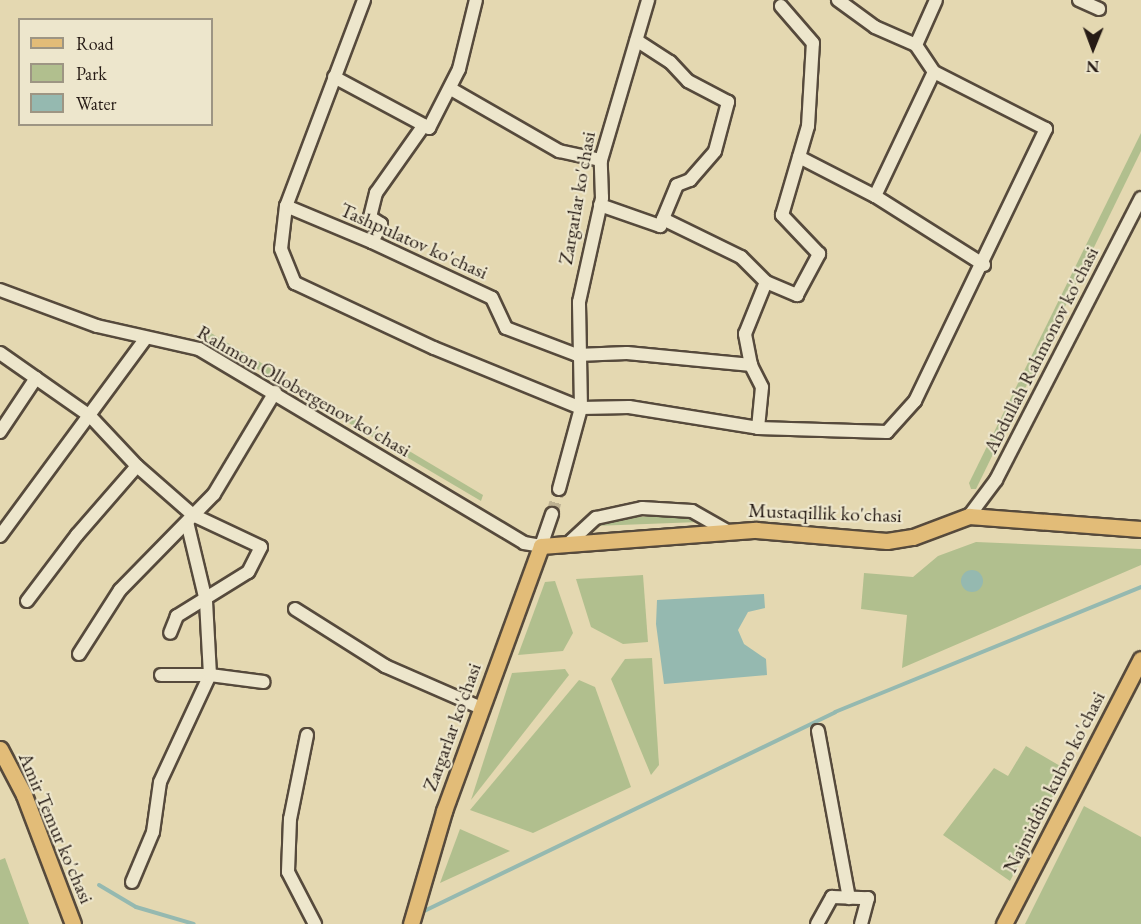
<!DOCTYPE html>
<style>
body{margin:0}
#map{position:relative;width:1141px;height:924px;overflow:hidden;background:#e4d8b1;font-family:"EB Garamond",serif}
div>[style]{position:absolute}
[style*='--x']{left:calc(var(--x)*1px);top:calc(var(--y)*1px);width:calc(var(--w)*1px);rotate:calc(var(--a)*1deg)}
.green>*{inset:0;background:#b1bf8e}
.water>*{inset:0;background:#95b9b0}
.round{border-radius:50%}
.stream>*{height:4px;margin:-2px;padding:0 2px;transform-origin:2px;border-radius:2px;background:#95b9b0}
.minor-tunnel>*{height:12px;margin-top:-6px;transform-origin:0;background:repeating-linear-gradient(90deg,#beb292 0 12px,transparent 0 18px)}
.roads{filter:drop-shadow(2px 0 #564a3c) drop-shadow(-2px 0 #564a3c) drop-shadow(0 2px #564a3c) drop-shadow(0 -2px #564a3c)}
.minor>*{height:12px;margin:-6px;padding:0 6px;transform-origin:6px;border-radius:6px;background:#ede6cc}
.major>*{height:15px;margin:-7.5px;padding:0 7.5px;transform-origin:7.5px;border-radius:7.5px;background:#e2bc78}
span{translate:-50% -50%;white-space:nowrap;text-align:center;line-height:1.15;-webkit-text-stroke:4.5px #ede6cc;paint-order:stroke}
.street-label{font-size:20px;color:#261b15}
.legend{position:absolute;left:18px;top:18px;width:195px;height:108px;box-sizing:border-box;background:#ede6cc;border:2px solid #9d9583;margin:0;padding:8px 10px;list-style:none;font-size:18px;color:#261b15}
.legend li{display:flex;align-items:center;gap:12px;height:30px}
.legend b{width:30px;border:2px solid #9d9583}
.north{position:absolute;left:1063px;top:18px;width:60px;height:60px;-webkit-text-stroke:4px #ede6cc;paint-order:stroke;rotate:181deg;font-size:16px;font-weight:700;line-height:24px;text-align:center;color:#261b15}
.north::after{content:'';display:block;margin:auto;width:21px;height:27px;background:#261b15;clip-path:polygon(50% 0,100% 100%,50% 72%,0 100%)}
</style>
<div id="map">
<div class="green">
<i style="clip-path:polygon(1141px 133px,1141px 151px,976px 489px,971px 489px,969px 483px)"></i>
<i style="clip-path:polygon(201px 331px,211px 333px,483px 495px,481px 501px,203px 337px)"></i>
<i style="clip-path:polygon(674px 515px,699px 522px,594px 526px,603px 519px)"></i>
<i style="clip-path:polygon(976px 542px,1141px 549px,1141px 565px,902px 668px,907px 615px,861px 609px,864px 573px,913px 577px,938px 556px)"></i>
<i style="clip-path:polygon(643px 575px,648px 642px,623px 644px,591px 627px,576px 579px)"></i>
<i style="clip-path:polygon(555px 581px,573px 633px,563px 651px,518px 655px,545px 582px)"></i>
<i style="clip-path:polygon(652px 658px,659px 765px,651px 775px,611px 679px,625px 659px)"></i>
<i style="clip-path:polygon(565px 669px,569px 675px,471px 800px,512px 673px)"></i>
<i style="clip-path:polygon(579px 680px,595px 687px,631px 787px,533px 833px,470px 810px)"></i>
<i style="clip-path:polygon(1026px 746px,1067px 770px,1010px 881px,943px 835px,994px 768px,1008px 776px)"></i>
<i style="clip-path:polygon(1084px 806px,1141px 837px,1141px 924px,1025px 924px)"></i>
<i style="clip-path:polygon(460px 829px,510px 851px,440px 883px)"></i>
<i style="clip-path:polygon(5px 858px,29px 924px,0 924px,0 860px)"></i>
</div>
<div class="water">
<i class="round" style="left:961px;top:570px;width:22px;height:22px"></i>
<i style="clip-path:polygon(764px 594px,765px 608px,748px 612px,738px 630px,744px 644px,766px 659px,767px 675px,664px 684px,656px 624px,657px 600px)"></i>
</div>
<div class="stream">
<i style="--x:99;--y:885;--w:43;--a:30.7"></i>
<i style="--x:136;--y:907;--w:60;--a:16.3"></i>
<i style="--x:418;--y:914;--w:463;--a:-25.8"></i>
<i style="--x:835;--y:712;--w:331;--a:-22.2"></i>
</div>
<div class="minor-tunnel">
<i style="--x:552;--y:514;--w:26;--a:-74"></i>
</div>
<div class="roads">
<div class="minor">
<i style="--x:364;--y:0;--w:220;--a:110.7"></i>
<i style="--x:286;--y:206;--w:43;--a:96.6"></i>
<i style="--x:281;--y:249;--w:37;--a:68"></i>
<i style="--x:295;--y:283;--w:153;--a:25.1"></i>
<i style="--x:434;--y:348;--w:159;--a:22.2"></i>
<i style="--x:581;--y:408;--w:48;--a:-1.2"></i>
<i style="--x:629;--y:407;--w:131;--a:9.2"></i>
<i style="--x:758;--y:428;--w:129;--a:1.8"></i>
<i style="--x:887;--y:432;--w:42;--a:-47.9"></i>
<i style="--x:915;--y:401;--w:302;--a:-64.3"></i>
<i style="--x:1046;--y:129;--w:126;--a:-153"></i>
<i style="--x:934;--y:72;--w:32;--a:-124"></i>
<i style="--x:916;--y:45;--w:45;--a:-156.3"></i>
<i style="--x:875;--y:27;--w:46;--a:-143.9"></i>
<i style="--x:1079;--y:0;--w:22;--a:24"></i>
<i style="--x:916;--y:45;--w:49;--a:-66"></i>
<i style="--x:334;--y:77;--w:108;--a:28.2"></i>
<i style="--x:429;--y:128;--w:66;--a:-63"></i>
<i style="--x:459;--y:69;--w:71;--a:-76.2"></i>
<i style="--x:451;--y:89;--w:125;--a:29.9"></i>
<i style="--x:559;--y:151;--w:43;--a:12.1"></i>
<i style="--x:799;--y:157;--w:85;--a:27.2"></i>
<i style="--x:875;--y:196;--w:129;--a:32.3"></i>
<i style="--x:875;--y:196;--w:137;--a:-64.6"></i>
<i style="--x:600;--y:205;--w:64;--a:19.3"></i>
<i style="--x:660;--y:226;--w:44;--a:-67.5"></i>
<i style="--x:677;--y:185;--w:14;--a:-21"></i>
<i style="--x:690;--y:180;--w:38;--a:-49"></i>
<i style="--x:715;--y:151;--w:51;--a:-75.1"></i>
<i style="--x:728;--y:102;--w:45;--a:-152.3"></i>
<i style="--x:688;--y:81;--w:26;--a:-133"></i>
<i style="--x:670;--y:62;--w:40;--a:-147.1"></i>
<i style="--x:286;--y:206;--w:93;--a:22.7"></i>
<i style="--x:372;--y:242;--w:132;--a:25"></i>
<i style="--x:492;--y:298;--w:33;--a:65"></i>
<i style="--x:506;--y:328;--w:76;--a:20.8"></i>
<i style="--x:577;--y:355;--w:50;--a:-2.3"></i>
<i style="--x:627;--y:353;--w:125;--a:5.5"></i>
<i style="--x:663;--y:219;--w:87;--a:26"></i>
<i style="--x:741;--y:257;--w:35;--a:45"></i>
<i style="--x:766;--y:282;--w:34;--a:23"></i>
<i style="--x:797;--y:295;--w:47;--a:-61.8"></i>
<i style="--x:819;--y:254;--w:54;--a:-133.5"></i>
<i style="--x:782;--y:215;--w:93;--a:-73.7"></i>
<i style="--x:808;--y:126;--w:83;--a:-86.6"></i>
<i style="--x:813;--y:43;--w:49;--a:-130.9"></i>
<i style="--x:372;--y:242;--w:20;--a:-63"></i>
<i style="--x:381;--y:224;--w:13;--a:-148"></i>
<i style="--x:370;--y:217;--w:25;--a:-76"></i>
<i style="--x:376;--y:193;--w:83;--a:-54.8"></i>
<i style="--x:0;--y:290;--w:103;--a:20.4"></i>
<i style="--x:97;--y:326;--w:105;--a:12.7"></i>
<i style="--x:199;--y:349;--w:378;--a:30.8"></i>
<i style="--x:524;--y:543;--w:17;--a:10"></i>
<i style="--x:541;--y:546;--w:34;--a:-71"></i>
<i style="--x:0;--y:353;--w:110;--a:35"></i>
<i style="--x:90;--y:416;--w:69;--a:46.8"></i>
<i style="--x:137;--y:466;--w:74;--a:41.2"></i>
<i style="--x:193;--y:515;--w:75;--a:25.2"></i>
<i style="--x:261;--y:547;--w:28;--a:117"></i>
<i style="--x:248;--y:572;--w:84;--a:148.2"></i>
<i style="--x:177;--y:616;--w:18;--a:112"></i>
<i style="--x:758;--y:428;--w:41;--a:-84.4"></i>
<i style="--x:762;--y:387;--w:25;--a:-117"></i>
<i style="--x:751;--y:365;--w:32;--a:-101"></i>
<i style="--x:745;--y:334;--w:56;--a:-68"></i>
<i style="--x:0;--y:432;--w:65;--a:-56.3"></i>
<i style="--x:559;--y:489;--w:84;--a:-74.8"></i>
<i style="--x:581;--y:408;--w:106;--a:-91.1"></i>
<i style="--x:579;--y:302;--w:107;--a:-77.5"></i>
<i style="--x:602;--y:198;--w:38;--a:-92"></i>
<i style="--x:601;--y:160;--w:167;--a:-73.6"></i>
<i style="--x:969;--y:516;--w:45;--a:-53.1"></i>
<i style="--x:996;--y:480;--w:317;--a:-62.8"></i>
<i style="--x:0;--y:536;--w:245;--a:-53.6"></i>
<i style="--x:571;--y:541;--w:34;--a:-43"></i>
<i style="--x:596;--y:518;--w:47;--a:-12.3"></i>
<i style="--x:642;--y:508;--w:50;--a:3.4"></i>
<i style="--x:692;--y:511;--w:43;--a:29.6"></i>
<i style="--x:27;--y:601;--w:83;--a:-52.9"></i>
<i style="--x:77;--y:535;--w:91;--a:-49"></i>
<i style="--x:295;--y:609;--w:107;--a:32.3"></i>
<i style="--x:385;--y:666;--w:105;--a:23.6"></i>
<i style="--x:79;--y:654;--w:76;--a:-57.4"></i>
<i style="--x:120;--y:590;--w:134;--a:-45.6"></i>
<i style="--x:214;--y:494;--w:119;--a:-59.1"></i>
<i style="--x:161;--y:675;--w:49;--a:0"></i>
<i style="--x:210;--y:675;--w:54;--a:7.4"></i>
<i style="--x:818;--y:731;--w:170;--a:79.5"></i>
<i style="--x:307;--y:735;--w:86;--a:101.4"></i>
<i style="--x:290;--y:819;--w:53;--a:92.2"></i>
<i style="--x:288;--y:872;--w:59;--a:62.6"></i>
<i style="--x:132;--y:882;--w:54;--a:-67.2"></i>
<i style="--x:153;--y:832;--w:50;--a:-82"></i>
<i style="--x:160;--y:782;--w:118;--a:-65"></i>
<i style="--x:210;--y:675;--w:74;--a:-93.1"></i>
<i style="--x:206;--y:601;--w:81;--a:-103.5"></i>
<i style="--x:817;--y:924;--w:31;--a:-61"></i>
<i style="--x:832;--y:897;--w:36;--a:2"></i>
<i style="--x:868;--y:898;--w:27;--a:105"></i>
</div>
<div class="major">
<i style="--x:0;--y:749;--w:52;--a:62.4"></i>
<i style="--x:24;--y:795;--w:138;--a:69.2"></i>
<i style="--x:411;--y:924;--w:118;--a:-73.7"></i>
<i style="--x:444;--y:811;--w:282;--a:-69.9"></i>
<i style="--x:541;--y:546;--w:216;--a:-4.3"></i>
<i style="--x:756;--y:530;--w:131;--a:4.8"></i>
<i style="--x:887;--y:541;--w:26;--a:-9"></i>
<i style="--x:913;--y:537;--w:60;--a:-20.6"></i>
<i style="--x:969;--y:516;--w:172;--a:4.3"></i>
<i style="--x:1004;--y:924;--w:298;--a:-62.7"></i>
</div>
</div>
<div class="street-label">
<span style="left:577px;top:198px;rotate:-80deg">Zargarlar ko'chasi</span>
<span style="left:414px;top:241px;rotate:24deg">Tashpulatov ko'chasi</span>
<span style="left:1041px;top:350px;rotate:-63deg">Abdullah Rahmonov ko'chasi</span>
<span style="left:304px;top:391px;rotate:30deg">Rahmon Ollobergenov ko'chasi</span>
<span style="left:825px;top:513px;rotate:2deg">Mustaqillik ko'chasi</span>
<span style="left:452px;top:727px;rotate:-70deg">Zargarlar ko'chasi</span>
<span style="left:1054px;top:782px;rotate:-63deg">Najmiddin kubro ko'chasi</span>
<span style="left:56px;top:828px;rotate:67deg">Amir Temur ko'chasi</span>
</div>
<ul class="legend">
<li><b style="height:8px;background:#e2bc78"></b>Road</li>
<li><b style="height:16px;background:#b1bf8e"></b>Park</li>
<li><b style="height:16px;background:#95b9b0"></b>Water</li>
</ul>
<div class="north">N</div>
</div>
